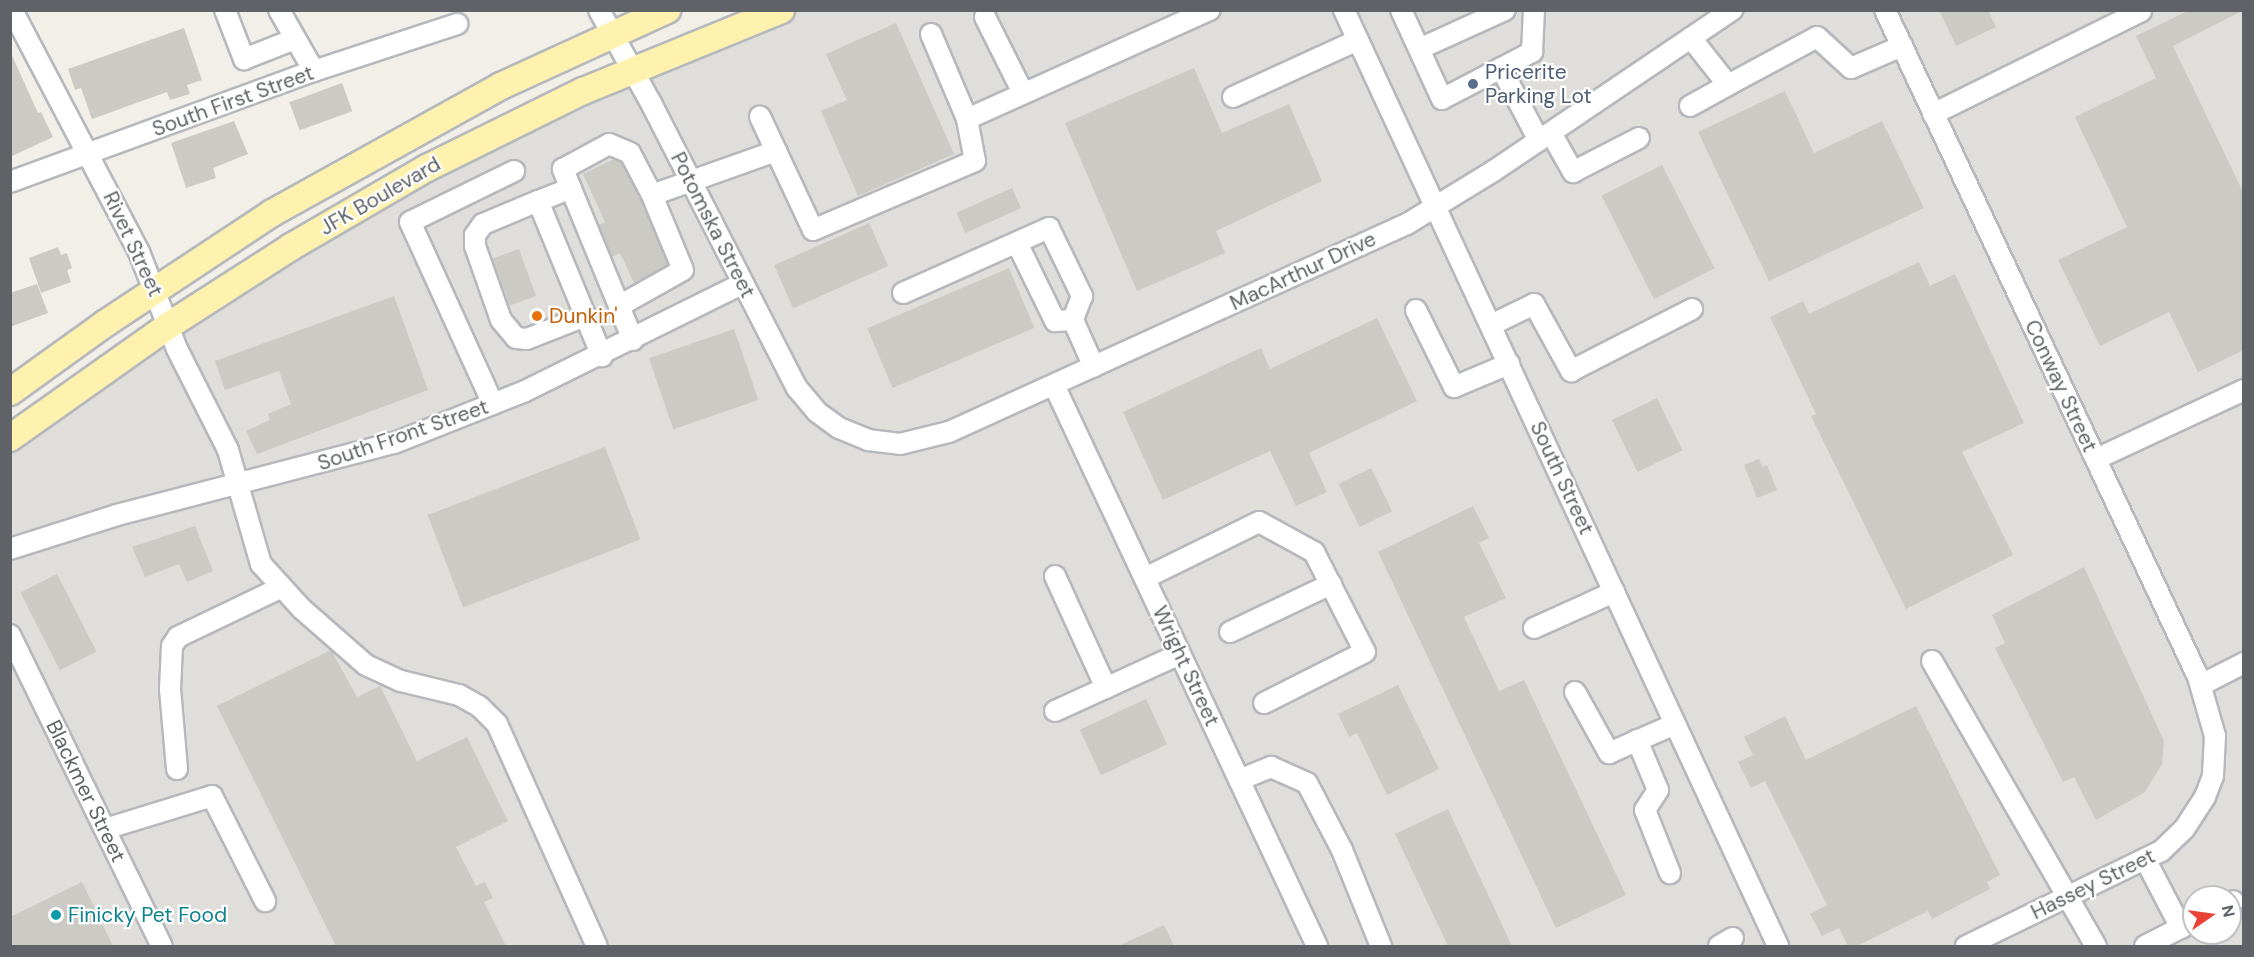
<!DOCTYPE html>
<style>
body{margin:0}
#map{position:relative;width:2254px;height:957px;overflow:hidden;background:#f1efe8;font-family:"DM Sans",sans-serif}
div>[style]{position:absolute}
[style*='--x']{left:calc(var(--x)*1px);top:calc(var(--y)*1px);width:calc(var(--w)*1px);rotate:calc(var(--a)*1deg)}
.industrial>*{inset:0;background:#e0deda}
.building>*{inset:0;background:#cccac5;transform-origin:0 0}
.roads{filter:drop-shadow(2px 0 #b5b8bc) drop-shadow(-2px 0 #b5b8bc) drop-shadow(0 2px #b5b8bc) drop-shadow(0 -2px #b5b8bc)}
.minor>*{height:20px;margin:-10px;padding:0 10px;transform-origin:10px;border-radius:10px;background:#fff}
.major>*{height:26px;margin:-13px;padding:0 13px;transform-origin:13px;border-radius:13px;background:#fff2af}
.dots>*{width:16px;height:16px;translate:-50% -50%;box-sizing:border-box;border:3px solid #fff;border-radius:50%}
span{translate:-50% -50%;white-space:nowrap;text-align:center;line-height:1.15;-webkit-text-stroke:4.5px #fff;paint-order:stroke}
.service-label{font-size:21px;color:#4e5e75}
.left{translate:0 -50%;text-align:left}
.street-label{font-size:21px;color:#5f6368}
.food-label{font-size:21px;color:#c56008}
.culture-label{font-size:21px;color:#0d838f}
.frame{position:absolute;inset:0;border:12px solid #5f6368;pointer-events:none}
.north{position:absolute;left:2182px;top:885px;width:60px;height:60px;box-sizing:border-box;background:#fff;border:2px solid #bfc1c3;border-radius:50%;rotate:77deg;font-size:16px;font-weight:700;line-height:24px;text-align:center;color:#5f6368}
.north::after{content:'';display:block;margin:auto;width:21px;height:27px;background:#ea4335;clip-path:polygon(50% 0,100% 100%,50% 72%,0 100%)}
</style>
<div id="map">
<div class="industrial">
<i style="clip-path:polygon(evenodd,781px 11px,2243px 11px,2243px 946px,11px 946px,10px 438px,357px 208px,781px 11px,2194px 897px,2230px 897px,2230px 933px,2194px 933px,2194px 897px)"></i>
</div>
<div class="building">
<i style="clip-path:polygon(1939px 10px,1988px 10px,1996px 27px,1956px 46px)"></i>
<i style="clip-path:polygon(2190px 10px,2244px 10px,2173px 46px,2244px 194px,2244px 350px,2198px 372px,2169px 312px,2100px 346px,2058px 260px,2127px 227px,2075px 117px,2156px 78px,2136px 36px)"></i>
<i style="clip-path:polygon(896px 23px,954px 154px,858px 196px,821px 111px,847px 100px,826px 54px)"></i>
<i style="clip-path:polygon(184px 28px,202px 80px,187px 85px,190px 94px,170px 100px,167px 92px,92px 119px,81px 88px,75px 90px,68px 69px)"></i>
<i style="clip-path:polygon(10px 51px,38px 113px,41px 112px,53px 137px,10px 157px)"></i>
<i style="clip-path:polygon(1194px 68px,1222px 133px,1289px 104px,1322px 181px,1216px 231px,1225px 253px,1137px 291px,1065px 123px)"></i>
<i style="left:342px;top:83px;width:30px;height:56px;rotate:70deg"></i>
<i style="clip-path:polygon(1785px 91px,1814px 153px,1882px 121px,1924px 208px,1769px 281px,1698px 132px)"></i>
<i style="clip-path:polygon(234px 121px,248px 154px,213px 168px,216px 178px,186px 188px,171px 143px)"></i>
<i style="clip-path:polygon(614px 159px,621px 162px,638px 193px,668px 265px,634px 283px,620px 253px,612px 257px,599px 225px,605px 222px,583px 174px)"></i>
<i style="left:1662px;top:165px;width:116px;height:68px;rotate:63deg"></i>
<i style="left:1012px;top:188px;width:22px;height:61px;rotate:66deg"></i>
<i style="left:869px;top:223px;width:47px;height:104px;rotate:66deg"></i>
<i style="clip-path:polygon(58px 247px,61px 255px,67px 253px,72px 268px,67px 270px,71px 282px,41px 293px,29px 258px)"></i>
<i style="left:519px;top:249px;width:50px;height:28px;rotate:70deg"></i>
<i style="clip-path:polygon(1919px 262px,1930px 286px,1955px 274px,2024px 423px,1962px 452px,2013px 555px,1906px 609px,1811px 416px,1816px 414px,1770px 317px,1803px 301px,1809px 314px)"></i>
<i style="left:1009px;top:268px;width:65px;height:154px;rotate:67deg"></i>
<i style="clip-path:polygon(37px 284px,48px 313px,10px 327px,10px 293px)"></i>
<i style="clip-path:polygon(394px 296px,428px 390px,257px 454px,246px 431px,270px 420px,268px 414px,291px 404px,279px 371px,225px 390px,215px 361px)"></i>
<i style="clip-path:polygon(1377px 318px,1417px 401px,1309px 453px,1327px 492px,1296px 506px,1270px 451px,1163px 500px,1123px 412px,1261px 348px,1270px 369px)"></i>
<i style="left:734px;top:329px;width:75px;height:90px;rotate:71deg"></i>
<i style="left:1657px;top:398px;width:58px;height:50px;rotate:64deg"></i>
<i style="left:605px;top:447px;width:99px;height:190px;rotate:69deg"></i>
<i style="clip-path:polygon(1759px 459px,1762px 467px,1767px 465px,1777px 490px,1757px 498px,1744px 465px)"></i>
<i style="left:1371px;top:468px;width:48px;height:36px;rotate:64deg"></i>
<i style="clip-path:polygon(1473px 506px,1489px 538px,1479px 543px,1506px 598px,1464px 617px,1499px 691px,1524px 680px,1626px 895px,1556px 928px,1378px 552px)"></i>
<i style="clip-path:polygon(195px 526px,213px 571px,187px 582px,179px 564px,145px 577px,132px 547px)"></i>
<i style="clip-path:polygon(2084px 567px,2164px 741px,2162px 764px,2145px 792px,2096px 820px,2074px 777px,2063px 782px,1995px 648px,2005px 643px,1992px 615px)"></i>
<i style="left:57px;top:574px;width:87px;height:41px;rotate:63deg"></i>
<i style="clip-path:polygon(331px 650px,357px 697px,380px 686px,417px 761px,467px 737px,508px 821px,456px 847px,476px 886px,485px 882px,493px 898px,484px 902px,506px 946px,336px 946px,217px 706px)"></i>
<i style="clip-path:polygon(1398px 685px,1439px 769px,1387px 795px,1357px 733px,1349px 737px,1338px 714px)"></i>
<i style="left:1146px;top:699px;width:50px;height:73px;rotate:65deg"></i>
<i style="clip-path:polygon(1916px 706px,2000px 875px,1987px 882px,1990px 889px,1932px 919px,1928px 911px,1857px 946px,1848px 946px,1839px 928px,1822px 936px,1810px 914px,1827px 905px,1765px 781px,1751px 788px,1738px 762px,1753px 755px,1744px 737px,1785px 716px,1806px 760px)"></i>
<i style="clip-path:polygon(1448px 809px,1512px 946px,1448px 946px,1395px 834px)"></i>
<i style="clip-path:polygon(82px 882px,113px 946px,10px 946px,10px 917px)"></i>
<i style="clip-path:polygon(1164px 925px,1174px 946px,1118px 946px)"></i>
</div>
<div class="roads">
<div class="minor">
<i style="--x:12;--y:10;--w:273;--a:62.3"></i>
<i style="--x:139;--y:252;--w:104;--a:68.6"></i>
<i style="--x:177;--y:349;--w:113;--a:63.2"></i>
<i style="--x:228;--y:450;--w:119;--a:73.9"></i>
<i style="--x:261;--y:564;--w:61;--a:47.7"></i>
<i style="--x:302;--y:609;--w:85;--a:41.2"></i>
<i style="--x:366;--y:665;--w:38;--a:25"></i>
<i style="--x:401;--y:681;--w:60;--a:13.6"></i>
<i style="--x:459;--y:695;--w:23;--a:29"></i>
<i style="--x:479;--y:706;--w:25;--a:45"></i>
<i style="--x:497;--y:724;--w:243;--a:65.8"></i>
<i style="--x:225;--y:10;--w:53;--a:68.8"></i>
<i style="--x:244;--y:59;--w:55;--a:-21.4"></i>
<i style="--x:279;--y:10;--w:70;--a:60.2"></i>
<i style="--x:599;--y:10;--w:109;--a:60.8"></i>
<i style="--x:652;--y:105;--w:318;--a:62.9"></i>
<i style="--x:797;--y:388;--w:31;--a:50"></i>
<i style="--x:817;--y:412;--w:27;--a:36"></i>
<i style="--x:839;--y:428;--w:31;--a:22"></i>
<i style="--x:868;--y:440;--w:32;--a:7"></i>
<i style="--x:900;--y:444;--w:50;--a:-13.8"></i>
<i style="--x:949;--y:432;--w:503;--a:-24.43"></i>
<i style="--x:1407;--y:224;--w:100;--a:-31.5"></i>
<i style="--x:1492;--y:172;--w:290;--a:-34"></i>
<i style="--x:1344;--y:10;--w:1032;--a:65.12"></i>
<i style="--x:1401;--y:10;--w:98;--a:65.3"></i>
<i style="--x:1442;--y:99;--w:102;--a:-27.6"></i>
<i style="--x:1532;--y:52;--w:42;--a:-87.3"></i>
<i style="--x:1885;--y:10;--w:737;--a:64.86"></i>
<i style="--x:2198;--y:677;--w:61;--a:73.9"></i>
<i style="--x:2215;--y:736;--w:40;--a:92.9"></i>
<i style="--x:2213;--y:776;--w:22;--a:111"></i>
<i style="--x:2205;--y:797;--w:38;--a:123"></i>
<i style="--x:2184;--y:829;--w:32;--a:136"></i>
<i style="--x:2161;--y:851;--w:217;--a:154"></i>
<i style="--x:985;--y:17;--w:85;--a:63.4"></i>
<i style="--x:931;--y:34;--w:92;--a:67"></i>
<i style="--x:967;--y:119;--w:266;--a:-24.2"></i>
<i style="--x:1419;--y:49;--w:94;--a:-24.4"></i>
<i style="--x:1501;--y:68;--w:82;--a:62.5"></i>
<i style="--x:1728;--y:85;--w:101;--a:-28.3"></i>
<i style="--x:1817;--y:37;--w:46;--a:42.4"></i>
<i style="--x:1851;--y:68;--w:56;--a:-23.3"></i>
<i style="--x:1233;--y:97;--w:137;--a:-24.5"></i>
<i style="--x:1690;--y:106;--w:43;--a:-28.9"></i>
<i style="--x:1728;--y:85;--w:60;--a:-128.2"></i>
<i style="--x:1933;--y:114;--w:232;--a:-26.3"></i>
<i style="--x:1551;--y:133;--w:45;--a:60.6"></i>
<i style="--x:1573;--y:172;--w:74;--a:-27.3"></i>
<i style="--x:776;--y:151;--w:87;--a:64.9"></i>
<i style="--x:813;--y:230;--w:176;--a:-23.1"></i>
<i style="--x:975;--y:161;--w:43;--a:-100.8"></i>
<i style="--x:10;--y:182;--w:324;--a:-20.1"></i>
<i style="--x:314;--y:71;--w:151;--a:-18.2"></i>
<i style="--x:571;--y:188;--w:35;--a:158"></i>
<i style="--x:538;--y:201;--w:168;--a:67.6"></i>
<i style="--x:538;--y:201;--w:60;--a:157.3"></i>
<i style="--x:483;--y:224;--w:14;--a:126"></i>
<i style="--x:475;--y:235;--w:11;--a:90"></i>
<i style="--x:475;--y:246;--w:78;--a:70.6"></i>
<i style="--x:501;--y:320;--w:23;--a:50"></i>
<i style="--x:516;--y:338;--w:11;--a:5"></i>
<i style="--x:527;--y:339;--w:62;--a:-21.6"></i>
<i style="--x:1017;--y:243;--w:87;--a:64"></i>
<i style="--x:1055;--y:321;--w:18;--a:-3"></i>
<i style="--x:903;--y:293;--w:160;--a:-24"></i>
<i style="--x:1049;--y:228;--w:76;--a:64.1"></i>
<i style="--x:1082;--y:296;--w:26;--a:111"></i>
<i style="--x:1073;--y:320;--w:51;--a:65.9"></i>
<i style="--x:619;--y:306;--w:73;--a:-29.4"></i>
<i style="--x:683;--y:270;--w:81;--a:-112.5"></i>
<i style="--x:1416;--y:310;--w:86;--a:63.7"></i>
<i style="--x:1454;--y:387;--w:60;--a:-22.7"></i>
<i style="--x:1491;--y:325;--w:48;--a:-26"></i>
<i style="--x:1534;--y:304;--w:77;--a:61.1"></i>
<i style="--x:1571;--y:371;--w:136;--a:-27.1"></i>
<i style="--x:633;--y:340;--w:185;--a:-112.3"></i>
<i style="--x:563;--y:169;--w:52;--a:-28.5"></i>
<i style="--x:609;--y:144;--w:23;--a:23"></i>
<i style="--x:630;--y:153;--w:47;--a:62.4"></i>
<i style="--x:652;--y:195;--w:132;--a:-19.5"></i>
<i style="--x:776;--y:151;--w:38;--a:-115"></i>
<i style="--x:1054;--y:385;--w:620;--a:64.88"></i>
<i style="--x:493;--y:404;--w:200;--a:-114.5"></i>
<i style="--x:410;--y:222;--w:116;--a:-26.1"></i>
<i style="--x:2096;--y:459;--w:163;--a:-25"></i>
<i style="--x:10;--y:549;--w:112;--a:-17.6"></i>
<i style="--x:117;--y:515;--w:286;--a:-14.6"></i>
<i style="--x:394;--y:443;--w:139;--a:-21.6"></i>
<i style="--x:523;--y:392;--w:244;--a:-26.3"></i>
<i style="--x:1055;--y:576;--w:123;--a:65.5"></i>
<i style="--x:1145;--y:578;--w:127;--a:-26.2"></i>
<i style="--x:1259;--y:522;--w:63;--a:28.6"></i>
<i style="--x:1314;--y:552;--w:112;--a:63"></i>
<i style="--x:1365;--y:652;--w:113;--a:153.2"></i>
<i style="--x:1534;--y:628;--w:88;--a:-24.2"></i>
<i style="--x:1230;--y:632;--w:112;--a:-25.4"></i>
<i style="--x:10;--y:635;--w:346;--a:64"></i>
<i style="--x:1932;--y:661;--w:329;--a:60.1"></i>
<i style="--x:2201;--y:685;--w:48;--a:-27.1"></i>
<i style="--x:1575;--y:692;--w:70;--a:60.9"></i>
<i style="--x:1609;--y:753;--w:72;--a:-23.7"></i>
<i style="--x:1055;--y:711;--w:137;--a:-24.5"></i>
<i style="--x:1637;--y:740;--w:54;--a:67.2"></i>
<i style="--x:1658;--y:790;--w:24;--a:123"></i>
<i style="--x:1645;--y:810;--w:68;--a:68.4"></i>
<i style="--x:177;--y:769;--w:80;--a:-95"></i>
<i style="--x:170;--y:689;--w:43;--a:-87.3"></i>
<i style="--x:172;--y:646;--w:11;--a:-56"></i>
<i style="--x:178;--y:637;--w:113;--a:-25.7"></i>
<i style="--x:1239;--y:780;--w:35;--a:-22"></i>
<i style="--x:1271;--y:767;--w:39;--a:24"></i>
<i style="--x:1307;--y:783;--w:76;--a:62.4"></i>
<i style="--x:1342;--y:850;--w:104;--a:67.9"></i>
<i style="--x:105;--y:829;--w:112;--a:-17.1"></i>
<i style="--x:212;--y:796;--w:118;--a:63.2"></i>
<i style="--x:2145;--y:859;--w:78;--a:62.4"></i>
<i style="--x:2230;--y:903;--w:4;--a:-27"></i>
<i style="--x:1719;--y:946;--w:16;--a:-30"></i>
<i style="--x:2145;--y:946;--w:55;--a:-27"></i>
</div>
<div class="major">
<i style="--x:10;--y:392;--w:118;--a:-35.7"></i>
<i style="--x:106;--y:323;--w:199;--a:-33.5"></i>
<i style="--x:272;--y:213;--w:262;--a:-29"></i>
<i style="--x:501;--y:86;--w:183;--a:-24.6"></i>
<i style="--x:10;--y:438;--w:194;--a:-35.3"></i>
<i style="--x:168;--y:326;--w:146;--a:-32.7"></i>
<i style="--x:291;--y:247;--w:157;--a:-30.2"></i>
<i style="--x:427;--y:168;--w:174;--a:-26.3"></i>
<i style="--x:583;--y:91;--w:214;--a:-22.2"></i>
</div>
</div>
<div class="dots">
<i style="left:1473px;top:84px;background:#5c6f8a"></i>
<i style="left:537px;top:316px;background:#e8710a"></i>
<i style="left:56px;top:915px;background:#0f9aa8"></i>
</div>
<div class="service-label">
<span class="left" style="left:1485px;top:84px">Pricerite<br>Parking Lot</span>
</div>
<div class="street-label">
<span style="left:233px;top:101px;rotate:-20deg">South First Street</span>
<span style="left:380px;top:196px;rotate:-30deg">JFK Boulevard</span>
<span style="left:713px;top:225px;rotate:63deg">Potomska Street</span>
<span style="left:133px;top:244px;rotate:65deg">Rivet Street</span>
<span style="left:1303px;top:271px;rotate:-25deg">MacArthur Drive</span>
<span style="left:2061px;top:386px;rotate:65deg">Conway Street</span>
<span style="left:403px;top:435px;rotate:-19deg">South Front Street</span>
<span style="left:1562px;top:478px;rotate:65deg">South Street</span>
<span style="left:1186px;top:666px;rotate:65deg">Wright Street</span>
<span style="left:86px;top:791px;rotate:64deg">Blackmer Street</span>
<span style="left:2093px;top:884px;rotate:-26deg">Hassey Street</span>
</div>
<div class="food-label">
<span class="left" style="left:549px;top:316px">Dunkin'</span>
</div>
<div class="culture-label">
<span class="left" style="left:68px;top:915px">Finicky Pet Food</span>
</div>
<div class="frame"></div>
<div class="north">N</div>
</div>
